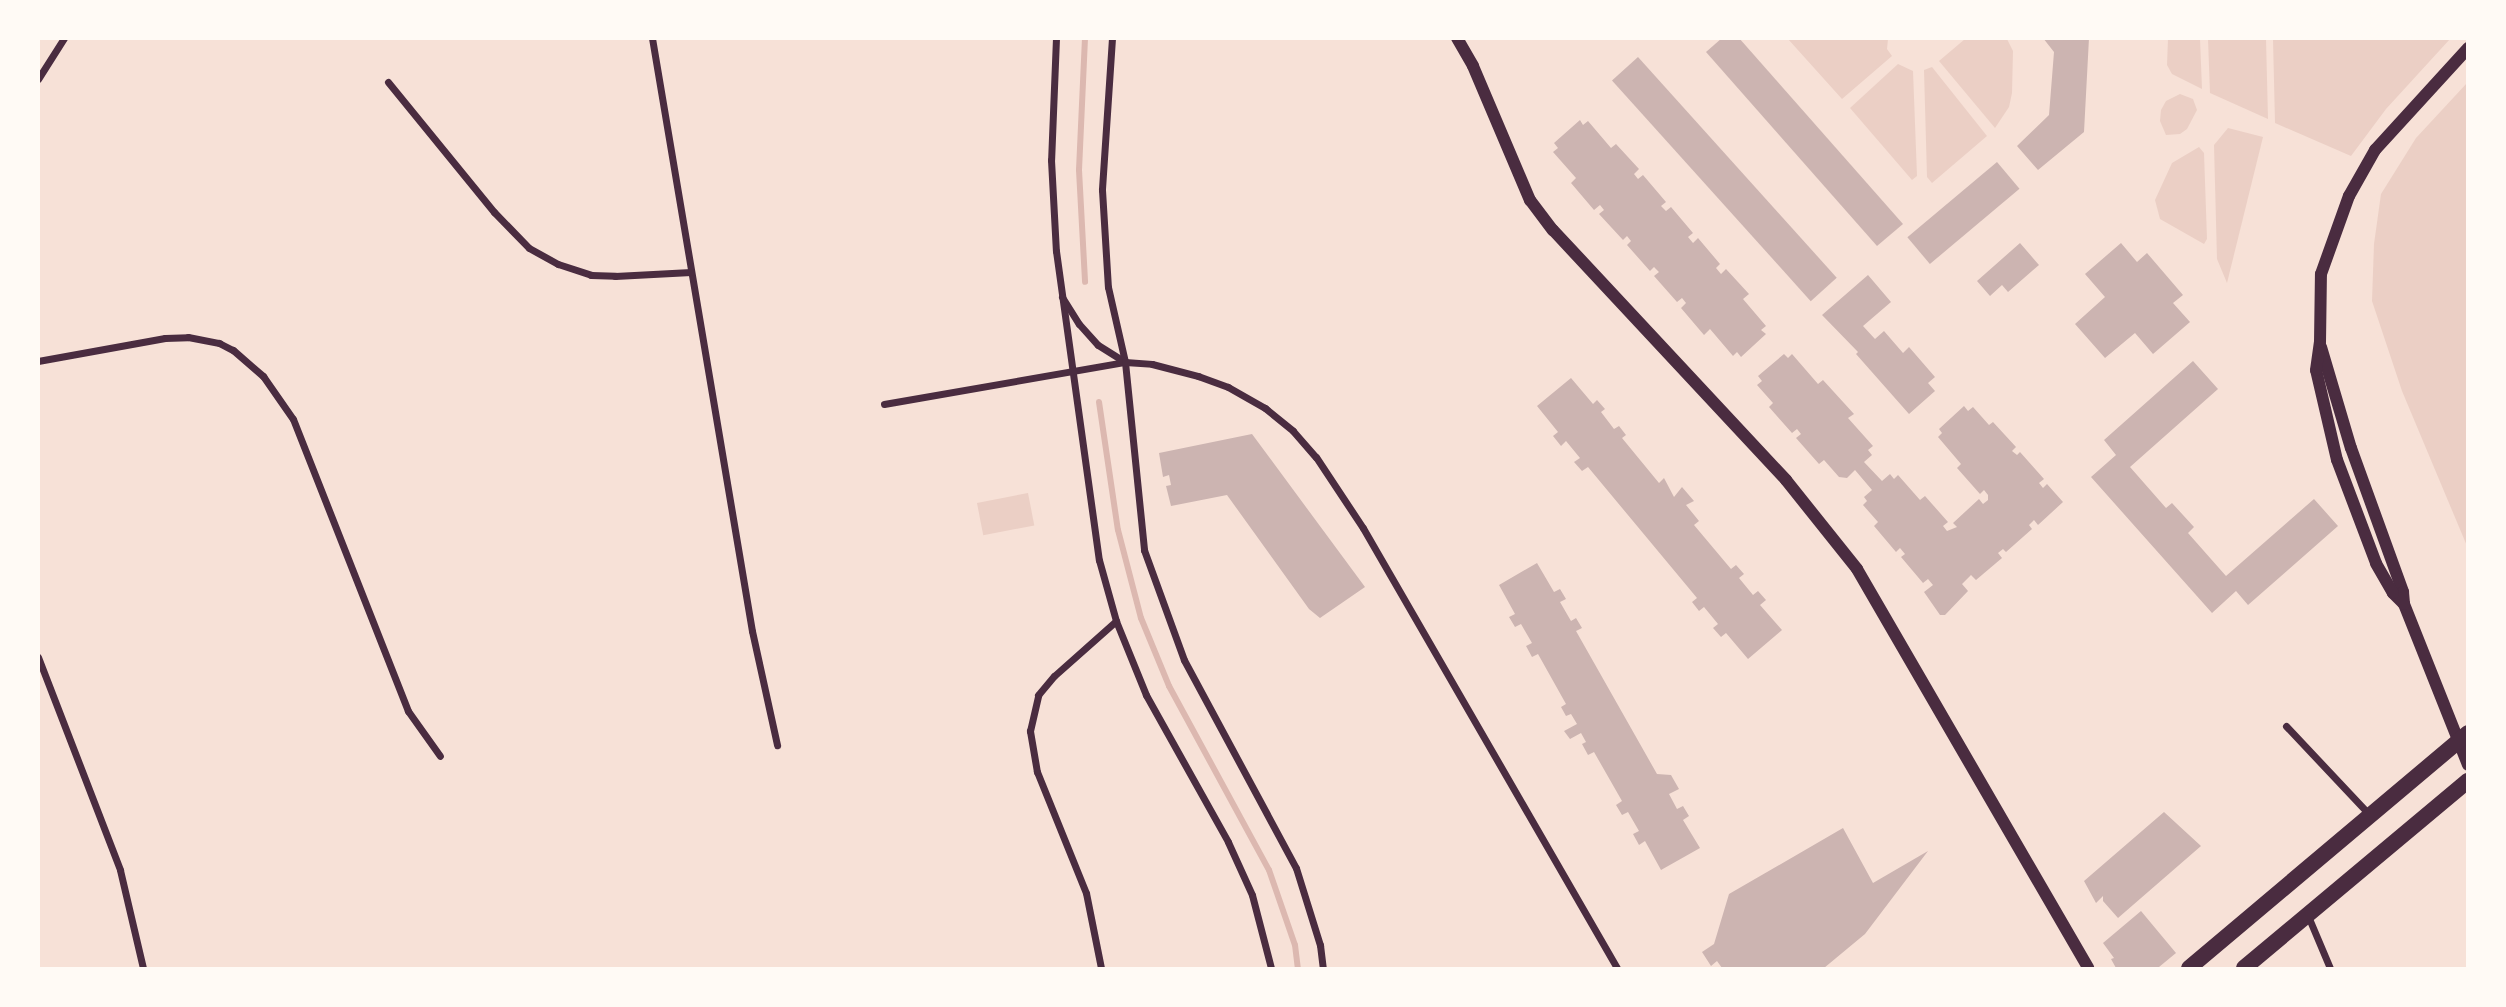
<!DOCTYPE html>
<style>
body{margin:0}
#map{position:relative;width:2506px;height:1007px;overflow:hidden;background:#f7e1d7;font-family:Barlow,sans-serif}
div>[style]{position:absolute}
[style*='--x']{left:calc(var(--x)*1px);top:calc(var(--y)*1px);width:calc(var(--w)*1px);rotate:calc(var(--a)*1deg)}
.green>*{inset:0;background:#ebcfc5;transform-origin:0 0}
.stream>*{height:6px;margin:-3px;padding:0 3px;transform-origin:3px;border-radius:3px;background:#dcb8b0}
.building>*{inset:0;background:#ccb4b1;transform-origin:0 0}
.minor>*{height:7px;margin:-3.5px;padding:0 3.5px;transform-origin:3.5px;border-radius:3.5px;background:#4a2c40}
.tertiary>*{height:12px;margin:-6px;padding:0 6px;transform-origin:6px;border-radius:6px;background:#4a2c40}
.primary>*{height:16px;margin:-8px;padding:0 8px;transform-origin:8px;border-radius:8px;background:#4a2c40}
span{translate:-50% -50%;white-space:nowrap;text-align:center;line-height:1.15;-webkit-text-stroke:6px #fffaf5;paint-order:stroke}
.frame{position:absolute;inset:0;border:40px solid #fffaf5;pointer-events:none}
</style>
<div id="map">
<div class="green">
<i style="clip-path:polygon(1788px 39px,1888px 39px,1887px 49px,1892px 56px,1842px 99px)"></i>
<i style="clip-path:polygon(1965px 39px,2007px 39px,2013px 51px,2012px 93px,2009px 107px,1995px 128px,1939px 61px)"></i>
<i style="clip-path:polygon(2168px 39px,2200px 39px,2202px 89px,2172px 74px,2167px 65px)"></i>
<i style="clip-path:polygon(2208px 39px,2266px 39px,2268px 119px,2210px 93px)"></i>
<i style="clip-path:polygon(2273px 39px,2448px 38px,2450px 39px,2386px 109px,2351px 156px,2275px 123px)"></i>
<i style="clip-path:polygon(1898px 64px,1913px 71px,1917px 176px,1912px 180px,1850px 108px)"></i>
<i style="clip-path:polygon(1932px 67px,1987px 136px,1932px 183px,1927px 177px,1924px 70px)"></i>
<i style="clip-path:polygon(2467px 83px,2467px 546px,2402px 391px,2372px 301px,2374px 244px,2381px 194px,2416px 138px)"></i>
<i style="clip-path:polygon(2180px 94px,2193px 99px,2197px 110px,2187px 129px,2180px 134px,2166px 135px,2160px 121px,2161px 110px,2166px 101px)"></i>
<i style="clip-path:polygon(2228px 128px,2263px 137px,2227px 283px,2217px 259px,2214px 145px)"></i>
<i style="clip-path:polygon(2199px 147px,2204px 153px,2207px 239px,2204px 244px,2160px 219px,2155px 200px,2172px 163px)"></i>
<i style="left:1028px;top:493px;width:33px;height:52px;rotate:79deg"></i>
</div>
<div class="stream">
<i style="--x:1085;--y:38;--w:132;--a:92.6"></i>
<i style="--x:1079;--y:170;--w:112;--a:86.9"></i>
<i style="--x:1099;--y:402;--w:129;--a:81.6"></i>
<i style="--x:1118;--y:530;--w:91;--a:75.4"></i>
<i style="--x:1141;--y:618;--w:74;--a:67.6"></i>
<i style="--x:1169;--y:686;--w:209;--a:61.5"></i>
<i style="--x:1269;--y:870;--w:79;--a:70.9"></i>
<i style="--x:1295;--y:945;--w:23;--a:83"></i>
</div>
<div class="building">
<i style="clip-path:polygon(1722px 38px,1739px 38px,1903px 224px,1877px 246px,1706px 52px)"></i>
<i style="clip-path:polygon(2043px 38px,2089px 38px,2084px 132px,2038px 170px,2017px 146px,2049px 115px,2054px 52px)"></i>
<i style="left:1638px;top:57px;width:297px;height:35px;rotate:48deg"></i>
<i style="clip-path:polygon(1580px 120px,1583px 125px,1588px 121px,1611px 148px,1616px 144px,1639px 169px,1634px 174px,1638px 179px,1643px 175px,1666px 202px,1661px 206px,1666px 211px,1671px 207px,1693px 233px,1688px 237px,1693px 243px,1698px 238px,1720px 264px,1716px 268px,1721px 274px,1726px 269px,1749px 294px,1743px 299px,1766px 326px,1761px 330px,1766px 334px,1741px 357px,1737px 352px,1733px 356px,1710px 329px,1704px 335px,1681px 308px,1686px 303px,1682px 298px,1677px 302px,1654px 276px,1659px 272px,1654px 267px,1650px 271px,1627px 245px,1631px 241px,1627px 236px,1623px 240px,1599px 214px,1604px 210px,1600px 205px,1594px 210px,1571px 183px,1576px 178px,1553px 152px,1558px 148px,1554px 143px)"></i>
<i style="left:1997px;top:162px;width:35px;height:117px;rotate:50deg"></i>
<i style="clip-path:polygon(2020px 243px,2039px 265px,2008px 292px,2002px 285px,1990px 296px,1977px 281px)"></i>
<i style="clip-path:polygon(2121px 243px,2137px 262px,2147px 253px,2183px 295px,2173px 303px,2190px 322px,2153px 354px,2135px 333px,2105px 358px,2075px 324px,2105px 297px,2085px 274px)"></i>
<i style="clip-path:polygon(1868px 275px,1891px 302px,1863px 326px,1875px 339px,1884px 331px,1903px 353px,1909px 347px,1935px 377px,1928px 383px,1935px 391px,1909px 414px,1856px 354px,1858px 352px,1822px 315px)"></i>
<i style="clip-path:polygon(1784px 354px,1788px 358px,1792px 354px,1818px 384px,1823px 380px,1854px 414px,1848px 418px,1873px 446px,1868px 450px,1872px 455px,1864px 462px,1882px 481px,1890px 474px,1894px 479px,1898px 475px,1920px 500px,1925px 496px,1948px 522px,1943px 526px,1947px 531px,1957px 527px,1953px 523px,1979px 499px,1983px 504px,1988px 500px,1988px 495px,1984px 490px,1980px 494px,1957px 468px,1961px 464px,1938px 437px,1942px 433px,1939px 429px,1964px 406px,1968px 411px,1973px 407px,1989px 425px,1993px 422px,2016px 447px,2012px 451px,2017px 455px,2020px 452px,2044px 479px,2039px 483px,2043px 488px,2047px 484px,2063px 502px,2038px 525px,2034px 520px,2029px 525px,2032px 529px,2006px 552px,2003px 549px,1998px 553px,2002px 558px,1976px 580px,1971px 575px,1962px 584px,1968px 591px,1945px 615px,1940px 615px,1924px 592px,1933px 585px,1928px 579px,1923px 583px,1901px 557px,1905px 554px,1900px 548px,1896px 552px,1874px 526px,1878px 522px,1863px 505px,1867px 501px,1864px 497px,1872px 490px,1855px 470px,1847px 478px,1839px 477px,1824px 460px,1819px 464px,1796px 438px,1801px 434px,1797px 429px,1792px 433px,1769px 407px,1773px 403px,1757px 385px,1762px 381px,1758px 376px)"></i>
<i style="clip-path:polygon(2193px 361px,2218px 389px,2130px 467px,2166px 508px,2172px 503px,2194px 527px,2188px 533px,2226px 576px,2314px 499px,2338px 526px,2248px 605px,2236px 591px,2212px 613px,2091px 477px,2116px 455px,2104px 440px)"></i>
<i style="clip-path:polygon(1571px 378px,1593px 404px,1597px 400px,1605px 409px,1601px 412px,1614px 429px,1619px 426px,1626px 435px,1622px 438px,1659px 483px,1664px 478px,1674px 497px,1682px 487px,1694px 501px,1686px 505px,1699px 521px,1694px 525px,1731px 569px,1736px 565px,1744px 574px,1739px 578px,1753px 595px,1758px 591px,1766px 600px,1760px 605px,1782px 630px,1748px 659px,1726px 633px,1721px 637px,1713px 628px,1718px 624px,1704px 607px,1699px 611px,1692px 602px,1697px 598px,1588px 467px,1582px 471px,1574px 462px,1580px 458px,1566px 441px,1561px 446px,1553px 436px,1558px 432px,1537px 406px)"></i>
<i style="clip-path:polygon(1252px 434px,1365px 587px,1320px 618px,1309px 609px,1227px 495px,1171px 506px,1166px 486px,1171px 485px,1169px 475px,1163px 477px,1159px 453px)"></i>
<i style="clip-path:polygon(1537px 563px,1554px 592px,1560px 589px,1566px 599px,1560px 602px,1571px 621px,1576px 618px,1582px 628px,1576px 631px,1657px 774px,1671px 775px,1679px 789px,1669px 794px,1677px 809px,1683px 806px,1689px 816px,1683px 820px,1700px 848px,1661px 870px,1645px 841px,1639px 845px,1633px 834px,1639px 831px,1628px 812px,1622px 815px,1616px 805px,1622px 801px,1594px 752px,1588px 755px,1582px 744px,1586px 742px,1581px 733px,1570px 739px,1564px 731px,1577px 724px,1571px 714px,1566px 716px,1561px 707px,1566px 704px,1538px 654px,1532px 657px,1526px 646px,1532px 643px,1521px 624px,1515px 627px,1509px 617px,1515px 614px,1499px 585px)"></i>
<i style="clip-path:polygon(2164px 812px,2201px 846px,2118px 918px,2103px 901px,2103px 896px,2096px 903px,2084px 881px)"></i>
<i style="clip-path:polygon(1843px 828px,1873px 883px,1928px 851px,1865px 934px,1824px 968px,1722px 968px,1717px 961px,1711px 966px,1702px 952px,1714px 944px,1729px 894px)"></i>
<i style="clip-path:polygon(2141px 911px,2176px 953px,2159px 967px,2116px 968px,2111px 959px,2114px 958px,2103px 943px)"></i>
</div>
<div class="minor">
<i style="--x:652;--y:38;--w:601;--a:80.43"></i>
<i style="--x:752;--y:631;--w:117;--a:77.6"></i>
<i style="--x:1056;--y:38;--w:122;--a:92.3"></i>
<i style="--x:1051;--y:160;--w:91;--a:86.9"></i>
<i style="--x:1056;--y:251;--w:312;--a:82.1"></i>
<i style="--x:1099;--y:560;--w:63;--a:74.4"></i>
<i style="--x:1116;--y:621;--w:80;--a:67.9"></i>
<i style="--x:1146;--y:695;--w:168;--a:60.8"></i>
<i style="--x:1228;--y:842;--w:58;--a:65.6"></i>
<i style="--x:1252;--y:895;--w:75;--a:75.4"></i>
<i style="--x:1112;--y:38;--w:152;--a:93.8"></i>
<i style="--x:1102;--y:190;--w:97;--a:86.5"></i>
<i style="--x:1108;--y:287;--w:77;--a:77.2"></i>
<i style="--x:1125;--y:362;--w:189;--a:84.2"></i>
<i style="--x:1144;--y:550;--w:117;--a:70"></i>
<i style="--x:1184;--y:660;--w:236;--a:61.7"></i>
<i style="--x:1296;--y:868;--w:81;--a:72.7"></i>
<i style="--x:1320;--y:945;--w:23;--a:83"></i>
<i style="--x:38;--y:79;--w:49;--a:-57.6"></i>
<i style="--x:388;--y:82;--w:168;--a:50.8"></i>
<i style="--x:494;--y:212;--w:50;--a:45.8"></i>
<i style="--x:529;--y:248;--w:33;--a:29"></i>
<i style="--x:558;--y:264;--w:35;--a:18"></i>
<i style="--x:591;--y:275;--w:24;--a:2"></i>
<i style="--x:615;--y:276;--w:76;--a:-3"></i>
<i style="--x:1062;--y:297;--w:32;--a:58"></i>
<i style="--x:1079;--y:324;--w:28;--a:48"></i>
<i style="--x:1098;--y:345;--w:32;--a:32"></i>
<i style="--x:38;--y:361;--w:129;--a:-10.3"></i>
<i style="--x:165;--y:338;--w:23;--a:-2"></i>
<i style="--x:188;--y:337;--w:32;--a:11"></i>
<i style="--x:219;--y:343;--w:16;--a:27"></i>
<i style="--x:233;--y:350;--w:40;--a:41"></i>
<i style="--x:263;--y:376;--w:52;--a:55.1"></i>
<i style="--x:293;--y:419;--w:314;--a:68.5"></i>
<i style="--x:408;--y:711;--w:55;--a:54.6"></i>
<i style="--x:884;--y:404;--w:245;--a:-9.9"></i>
<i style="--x:1125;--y:362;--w:27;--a:4"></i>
<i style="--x:1152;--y:364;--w:48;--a:14.6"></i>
<i style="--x:1198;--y:376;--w:32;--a:20"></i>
<i style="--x:1228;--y:387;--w:43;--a:29.6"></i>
<i style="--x:1265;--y:408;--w:36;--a:39"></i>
<i style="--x:1293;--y:431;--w:35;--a:49"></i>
<i style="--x:1316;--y:457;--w:85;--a:56.5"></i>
<i style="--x:1363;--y:528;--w:508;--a:60"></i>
<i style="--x:38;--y:657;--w:228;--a:68.9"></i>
<i style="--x:120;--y:870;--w:101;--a:76.8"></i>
<i style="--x:2286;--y:726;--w:122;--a:46.7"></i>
<i style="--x:2308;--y:916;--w:56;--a:67.1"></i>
<i style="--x:1101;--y:968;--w:76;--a:-101.3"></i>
<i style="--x:1086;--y:893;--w:131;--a:-112"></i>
<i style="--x:1037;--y:772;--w:42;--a:-99.7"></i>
<i style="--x:1030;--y:731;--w:37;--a:-77"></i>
<i style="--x:1038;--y:695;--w:25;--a:-50"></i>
<i style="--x:1054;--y:676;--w:83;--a:-41.6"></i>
</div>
<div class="tertiary">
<i style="--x:1457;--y:38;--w:32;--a:60"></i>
<i style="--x:1473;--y:66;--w:146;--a:67"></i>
<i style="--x:1530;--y:200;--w:38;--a:53"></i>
<i style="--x:1553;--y:230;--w:342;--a:47"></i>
<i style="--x:1786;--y:480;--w:114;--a:51.4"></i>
<i style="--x:1857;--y:569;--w:461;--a:59.9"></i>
<i style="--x:2321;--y:347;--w:105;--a:73.5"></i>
<i style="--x:2351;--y:448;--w:153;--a:70.1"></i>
<i style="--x:2403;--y:592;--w:12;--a:85"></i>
<i style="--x:2404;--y:604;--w:173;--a:68.3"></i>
<i style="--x:2404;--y:604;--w:16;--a:-135"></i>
<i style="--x:2393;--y:593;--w:34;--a:-120"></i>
<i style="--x:2376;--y:563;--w:110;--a:-110.7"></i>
<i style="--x:2337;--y:460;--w:92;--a:-103.1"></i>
<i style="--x:2316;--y:370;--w:28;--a:-82"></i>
<i style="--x:2320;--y:342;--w:68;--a:-89.2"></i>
<i style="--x:2321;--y:274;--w:83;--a:-70.3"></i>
<i style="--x:2349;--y:196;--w:53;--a:-60.5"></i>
<i style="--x:2375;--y:150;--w:138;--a:-47.6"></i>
</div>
<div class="primary">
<i style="--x:2189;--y:968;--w:365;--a:-40.1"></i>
<i style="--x:2244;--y:968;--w:292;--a:-39.9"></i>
</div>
<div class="frame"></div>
</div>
